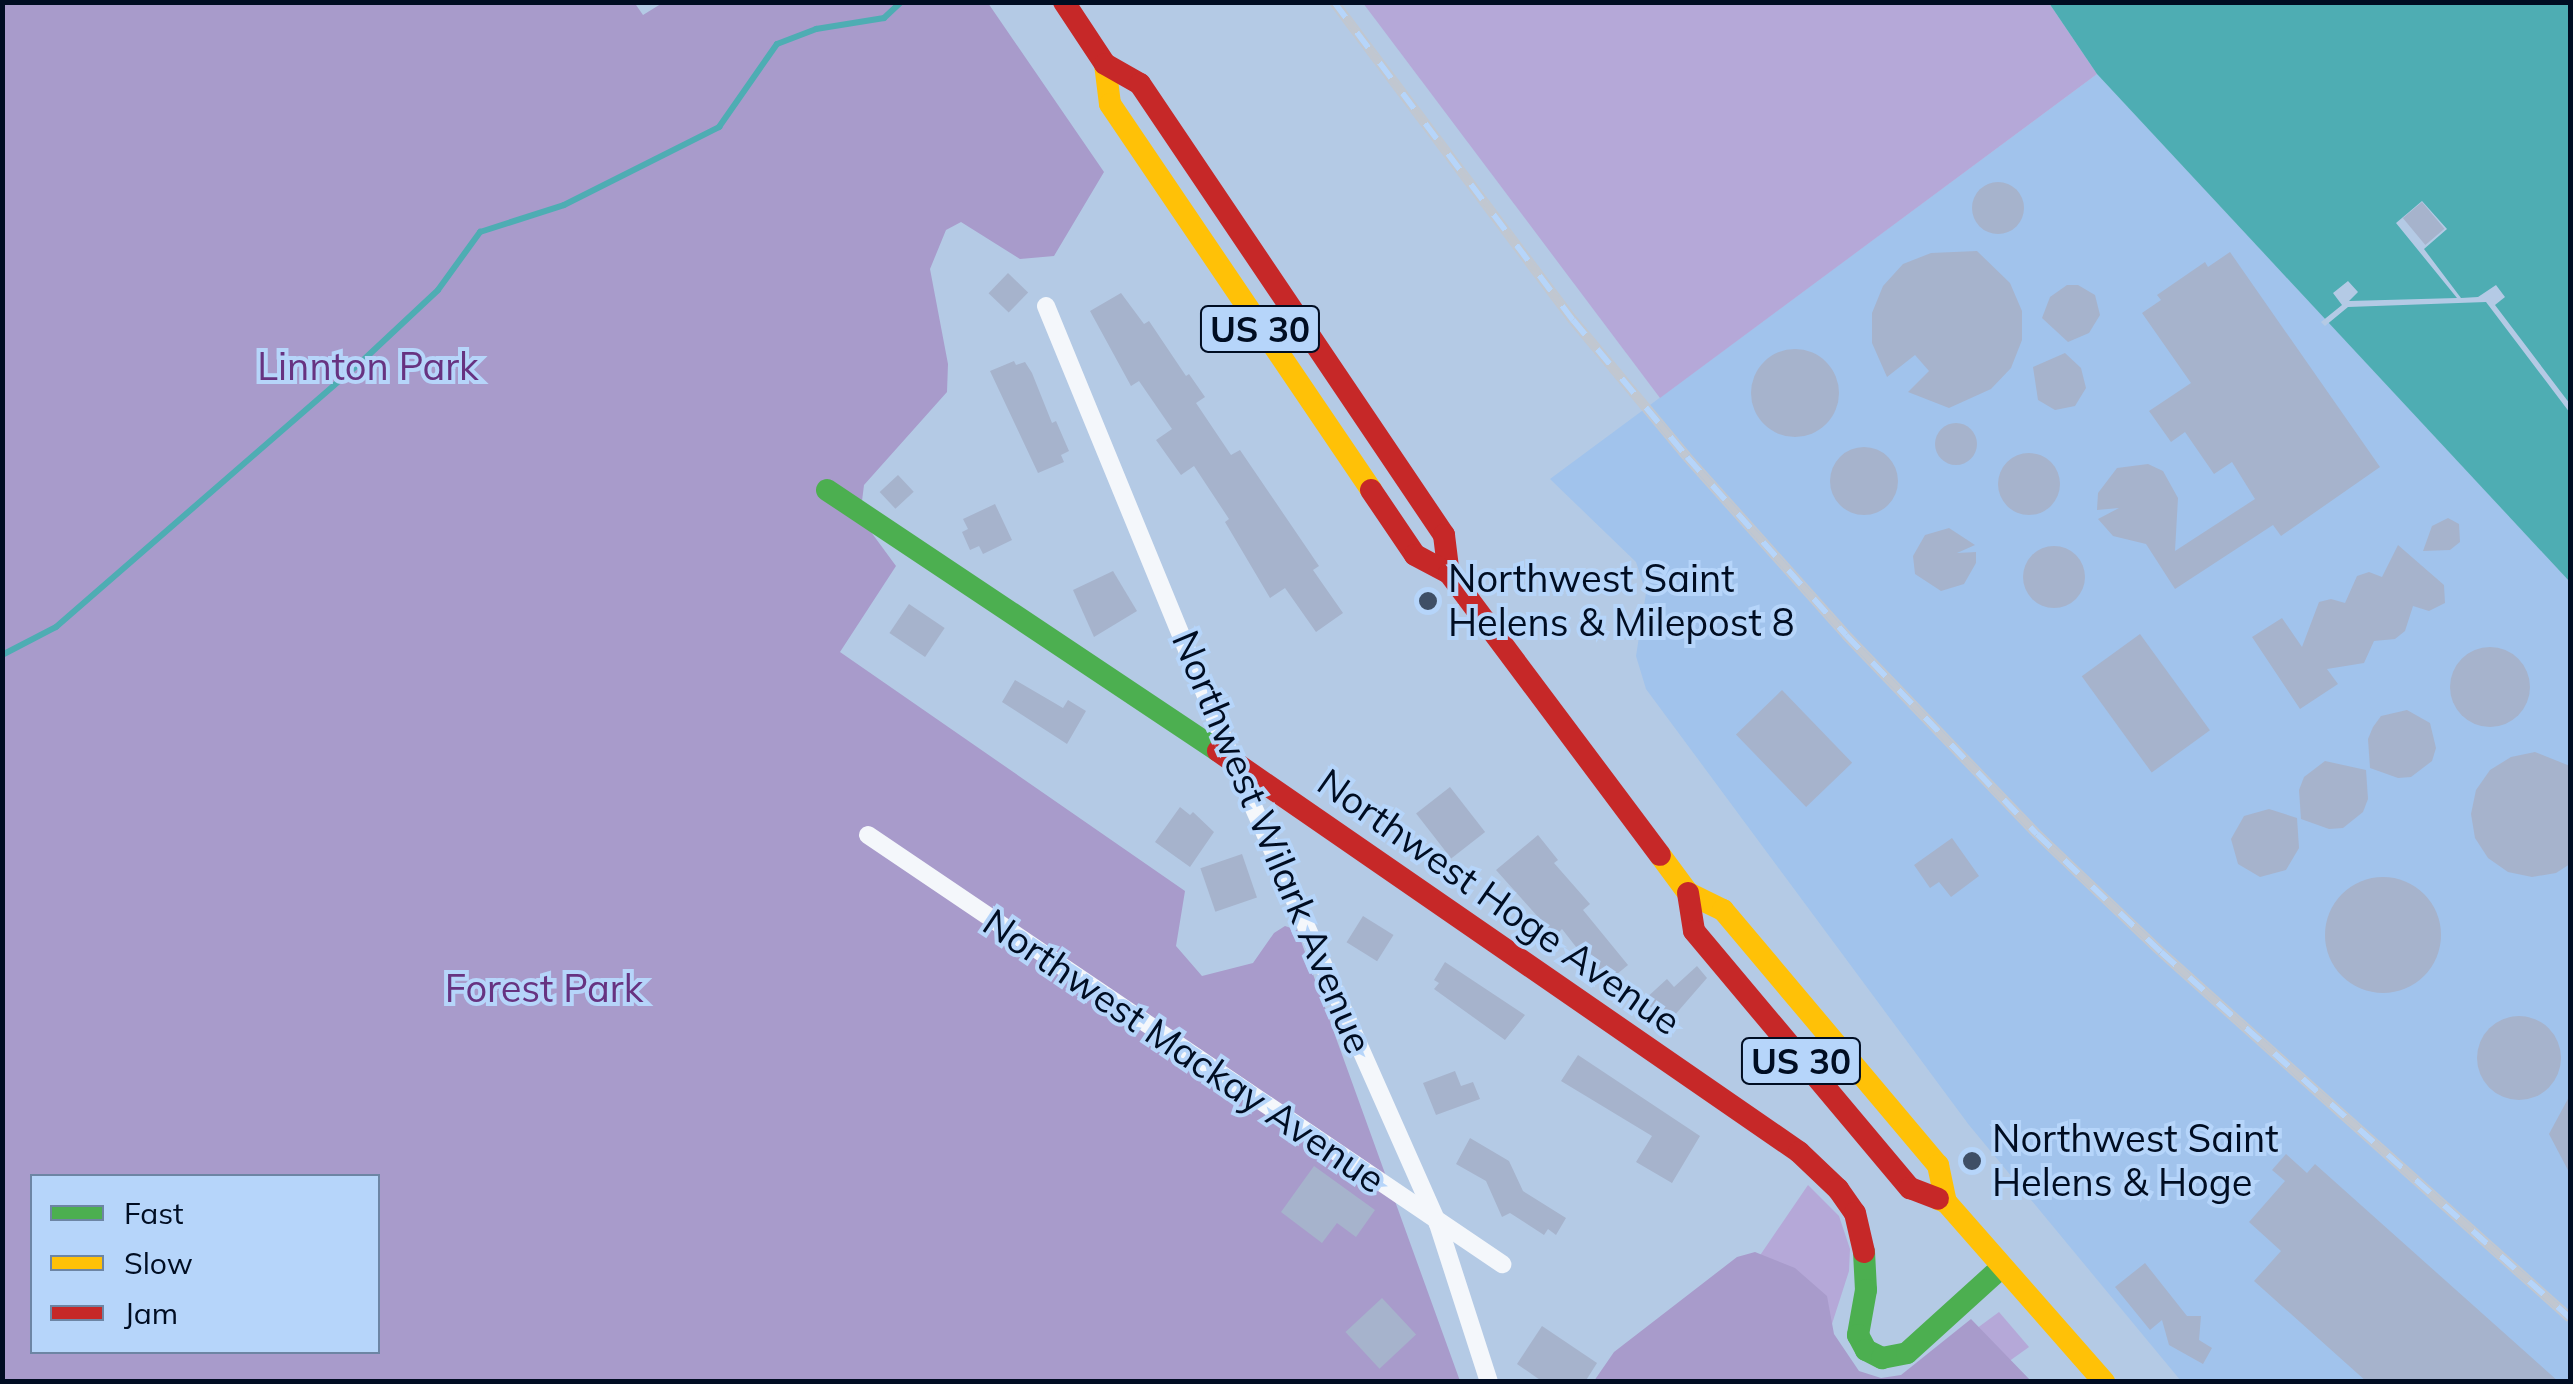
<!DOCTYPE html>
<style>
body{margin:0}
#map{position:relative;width:2573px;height:1384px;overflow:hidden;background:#b4cae5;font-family:Mulish,sans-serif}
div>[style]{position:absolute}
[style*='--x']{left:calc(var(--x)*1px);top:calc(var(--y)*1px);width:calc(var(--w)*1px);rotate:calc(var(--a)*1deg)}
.built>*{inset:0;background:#a1c3ec}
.green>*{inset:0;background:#b5a8d8}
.forest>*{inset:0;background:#a89bcb}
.water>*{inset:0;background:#4eadb3}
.pier>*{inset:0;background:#b4cae5}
.stream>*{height:6px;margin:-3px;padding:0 3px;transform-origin:3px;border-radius:3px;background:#4eadb3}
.building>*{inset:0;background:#a6b3cc;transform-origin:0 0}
.round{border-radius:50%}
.street>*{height:18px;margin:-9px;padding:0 9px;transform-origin:9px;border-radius:9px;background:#f4f7fb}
.fast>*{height:22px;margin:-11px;padding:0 11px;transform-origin:11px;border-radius:11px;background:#4caf50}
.slow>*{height:22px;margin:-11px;padding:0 11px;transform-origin:11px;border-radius:11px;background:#ffc107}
.jam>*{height:22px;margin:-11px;padding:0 11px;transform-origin:11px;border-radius:11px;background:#c62828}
.rail>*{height:10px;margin-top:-5px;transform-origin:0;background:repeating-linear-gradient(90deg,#b6d5fa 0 19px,#c1c7d0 0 38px);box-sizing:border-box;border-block:2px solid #c1c7d0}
.dots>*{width:28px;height:28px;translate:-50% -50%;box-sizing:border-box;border:5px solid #b6d5fa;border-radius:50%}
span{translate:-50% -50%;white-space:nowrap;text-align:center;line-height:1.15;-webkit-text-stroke:8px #b6d5fa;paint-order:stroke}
.shield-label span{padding:2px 8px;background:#b6d5fa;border:2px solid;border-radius:8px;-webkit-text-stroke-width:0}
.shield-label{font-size:35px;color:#000d22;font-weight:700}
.park-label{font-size:38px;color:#673381}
.poi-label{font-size:38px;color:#000d22}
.left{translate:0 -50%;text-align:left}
.street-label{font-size:38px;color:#000d22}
.frame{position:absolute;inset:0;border:5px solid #000d22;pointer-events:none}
.legend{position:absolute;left:30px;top:1174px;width:350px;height:180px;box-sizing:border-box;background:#b6d5fa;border:2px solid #6d85a4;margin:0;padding:12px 18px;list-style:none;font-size:30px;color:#000d22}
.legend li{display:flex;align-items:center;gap:20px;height:50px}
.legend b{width:50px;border:2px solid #6d85a4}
</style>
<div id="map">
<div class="built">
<i style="clip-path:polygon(2097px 74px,2570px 582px,2570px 1381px,2181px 1381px,1969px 1125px,1646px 689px,1636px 656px,1646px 593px,1636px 562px,1550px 479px)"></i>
</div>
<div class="green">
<i style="clip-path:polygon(1363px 3px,2049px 3px,2097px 74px,1660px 398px)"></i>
<i style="clip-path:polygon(1808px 1185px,1839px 1216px,1850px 1249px,1849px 1271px,1831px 1327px,1654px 1382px,1690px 1358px)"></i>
<i style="clip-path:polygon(1999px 1312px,2029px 1347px,1987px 1377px,1904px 1382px)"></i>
</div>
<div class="forest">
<i style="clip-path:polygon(evenodd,634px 2px,643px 15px,664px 2px,988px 3px,1104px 172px,1054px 256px,1020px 259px,961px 222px,946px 230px,930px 269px,948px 364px,947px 392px,864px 485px,860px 517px,896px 566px,840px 652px,1185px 891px,1176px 946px,1202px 976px,1253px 963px,1274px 933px,1285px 926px,1297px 930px,1460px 1381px,3px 1382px,3px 3px,634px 2px,32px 1176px,378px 1176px,378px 1352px,32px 1352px,32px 1176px)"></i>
<i style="clip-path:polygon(1755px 1252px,1795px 1268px,1827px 1296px,1834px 1334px,1859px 1371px,1881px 1378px,1901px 1375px,1971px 1319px,2031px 1381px,1594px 1381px,1614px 1352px,1737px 1257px)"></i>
</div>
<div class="water">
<i style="clip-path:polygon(2049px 3px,2570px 3px,2570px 582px,2097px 74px)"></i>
</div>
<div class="pier">
<i style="clip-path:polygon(2422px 201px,2447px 229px,2424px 249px,2461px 298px,2478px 297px,2496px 285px,2505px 297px,2495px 305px,2570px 404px,2570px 413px,2486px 302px,2348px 307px,2325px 326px,2321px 322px,2342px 305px,2333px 293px,2348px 281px,2358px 292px,2349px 301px,2457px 298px,2396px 223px)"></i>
</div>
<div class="stream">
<i style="--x:2;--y:655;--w:61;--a:-27.4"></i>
<i style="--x:56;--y:627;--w:401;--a:-41"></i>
<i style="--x:359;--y:364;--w:108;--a:-43.1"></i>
<i style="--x:438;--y:290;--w:72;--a:-54.1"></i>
<i style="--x:480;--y:232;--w:88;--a:-17.8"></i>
<i style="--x:564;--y:205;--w:174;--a:-26.7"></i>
<i style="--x:719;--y:127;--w:101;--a:-55.1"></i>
<i style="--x:777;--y:44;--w:42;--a:-21"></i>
<i style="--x:816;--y:29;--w:69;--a:-9.2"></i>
<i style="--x:884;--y:18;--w:23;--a:-43"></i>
</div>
<div class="building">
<i class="round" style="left:1972px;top:182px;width:52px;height:52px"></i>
<i style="left:2422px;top:202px;width:35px;height:25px;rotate:50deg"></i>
<i style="clip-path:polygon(1977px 251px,2010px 283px,2022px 311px,2022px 340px,2011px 368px,1991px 389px,1949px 408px,1908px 392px,1929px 371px,1915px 355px,1887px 377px,1872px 343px,1872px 313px,1883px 286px,1903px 264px,1931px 253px)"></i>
<i style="clip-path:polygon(2230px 252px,2380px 467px,2281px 536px,2273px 525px,2175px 589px,2146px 544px,2113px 536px,2098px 519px,2119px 508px,2097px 510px,2098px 493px,2117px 468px,2148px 464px,2163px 471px,2178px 498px,2175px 551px,2255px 499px,2232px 462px,2214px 474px,2185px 432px,2171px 442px,2149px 411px,2191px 383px,2142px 313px,2161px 300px,2157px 295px,2205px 262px,2208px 267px)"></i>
<i style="left:1008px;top:273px;width:28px;height:28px;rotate:44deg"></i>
<i style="clip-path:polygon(2067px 285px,2078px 285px,2095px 295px,2100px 315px,2089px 333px,2068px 342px,2042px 318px,2050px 297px)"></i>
<i style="clip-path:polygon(1121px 293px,1144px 324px,1149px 321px,1186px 376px,1189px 374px,1205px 397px,1196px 403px,1231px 455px,1240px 450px,1319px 566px,1313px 570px,1343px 613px,1316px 632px,1285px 588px,1270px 598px,1225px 522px,1229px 519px,1194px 466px,1181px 475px,1156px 440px,1172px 429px,1139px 381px,1131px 386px,1090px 311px)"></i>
<i class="round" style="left:1751px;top:349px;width:88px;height:88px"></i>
<i style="clip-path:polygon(2065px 353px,2081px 368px,2086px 388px,2075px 406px,2055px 410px,2038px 400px,2033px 367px)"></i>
<i style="clip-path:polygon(1014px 361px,1016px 365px,1025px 362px,1032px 373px,1052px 423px,1056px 421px,1069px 451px,1061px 455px,1064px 462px,1038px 473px,990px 371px)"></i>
<i class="round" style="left:1935px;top:423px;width:42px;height:42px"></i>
<i class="round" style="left:1830px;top:447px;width:68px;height:68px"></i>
<i class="round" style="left:1998px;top:453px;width:62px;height:62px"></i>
<i style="left:898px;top:475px;width:23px;height:25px;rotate:47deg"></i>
<i style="clip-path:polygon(995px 504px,1012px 540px,983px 554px,979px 546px,970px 550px,962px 532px,968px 529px,963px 519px)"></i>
<i style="clip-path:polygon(2448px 518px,2459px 524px,2460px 542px,2450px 550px,2423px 551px,2432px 526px)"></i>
<i style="clip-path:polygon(1949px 528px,1975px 545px,1957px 553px,1976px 552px,1976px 563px,1964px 584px,1941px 591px,1915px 574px,1913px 556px,1925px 535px)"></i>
<i style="clip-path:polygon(2398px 545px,2444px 585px,2445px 603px,2429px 611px,2413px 606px,2405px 631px,2395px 639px,2374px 641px,2364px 663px,2327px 669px,2338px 684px,2300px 709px,2252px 637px,2282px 618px,2302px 647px,2319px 602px,2331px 599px,2345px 603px,2357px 576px,2369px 572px,2382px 577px)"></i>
<i class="round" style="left:2023px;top:546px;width:62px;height:62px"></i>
<i style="clip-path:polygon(1113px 571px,1137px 611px,1094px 637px,1073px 590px)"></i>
<i style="left:909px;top:604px;width:43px;height:35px;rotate:34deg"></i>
<i style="left:2140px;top:634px;width:119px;height:72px;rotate:54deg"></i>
<i class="round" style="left:2450px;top:647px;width:80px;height:80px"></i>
<i style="clip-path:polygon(1015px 680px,1063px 708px,1068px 700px,1086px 711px,1067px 744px,1002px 702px)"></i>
<i style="left:1782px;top:690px;width:101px;height:64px;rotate:46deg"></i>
<i style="clip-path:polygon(2407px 710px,2430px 723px,2436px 748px,2432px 761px,2411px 777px,2398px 778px,2370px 768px,2368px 739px,2373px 727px,2381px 716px)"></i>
<i style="clip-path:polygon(2535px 752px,2570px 766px,2570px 864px,2556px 873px,2532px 877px,2508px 872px,2488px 858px,2475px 838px,2471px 814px,2476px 790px,2490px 770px,2511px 757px)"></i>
<i style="clip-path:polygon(2325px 761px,2366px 770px,2368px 799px,2363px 812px,2343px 828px,2329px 829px,2301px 819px,2299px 790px,2304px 777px)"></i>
<i style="left:1450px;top:787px;width:57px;height:43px;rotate:52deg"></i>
<i style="clip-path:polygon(1180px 807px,1190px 815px,1193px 812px,1214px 832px,1190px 867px,1155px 842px)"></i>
<i style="clip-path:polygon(2269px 809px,2297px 818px,2299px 848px,2286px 870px,2260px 877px,2238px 864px,2231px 839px,2244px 816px)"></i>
<i style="clip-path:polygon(1538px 835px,1558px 860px,1554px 863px,1590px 904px,1583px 910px,1628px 965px,1605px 984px,1562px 929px,1555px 936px,1496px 870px)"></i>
<i style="clip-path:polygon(1952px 838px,1979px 876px,1951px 897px,1939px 882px,1930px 888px,1914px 865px)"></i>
<i style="left:1242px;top:854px;width:46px;height:44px;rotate:71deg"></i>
<i class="round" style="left:2325px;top:877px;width:116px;height:116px"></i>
<i style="left:1363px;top:916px;width:36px;height:31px;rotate:32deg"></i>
<i style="clip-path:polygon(1445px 962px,1525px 1015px,1505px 1040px,1434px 989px,1439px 983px,1434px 980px)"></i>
<i style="clip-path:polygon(1697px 966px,1707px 978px,1667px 1024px,1644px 1000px,1667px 979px,1674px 987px)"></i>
<i class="round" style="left:2477px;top:1016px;width:84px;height:84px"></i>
<i style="clip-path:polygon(1578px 1055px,1700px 1136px,1672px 1183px,1636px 1162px,1652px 1136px,1561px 1081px)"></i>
<i style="clip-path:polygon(1455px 1071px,1461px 1086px,1473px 1082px,1480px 1099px,1436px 1115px,1423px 1083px)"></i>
<i style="clip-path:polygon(2570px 1095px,2570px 1174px,2549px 1134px)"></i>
<i style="clip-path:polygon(1470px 1138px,1509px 1161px,1523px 1191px,1566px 1218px,1556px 1235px,1548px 1229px,1544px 1235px,1510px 1213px,1502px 1217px,1486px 1181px,1456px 1164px)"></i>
<i style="clip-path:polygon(2286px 1154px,2307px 1173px,2315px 1164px,2559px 1382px,2367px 1382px,2254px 1281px,2281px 1251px,2249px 1222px,2285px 1181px,2272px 1170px)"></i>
<i style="clip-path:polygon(1314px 1166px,1375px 1210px,1356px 1237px,1337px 1223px,1322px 1243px,1281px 1212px)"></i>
<i style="clip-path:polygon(2145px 1263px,2187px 1316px,2201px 1316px,2199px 1340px,2212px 1348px,2203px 1364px,2169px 1345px,2162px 1320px,2150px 1330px,2115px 1287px)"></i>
<i style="left:1382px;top:1298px;width:50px;height:50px;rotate:47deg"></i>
<i style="clip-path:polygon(1542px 1326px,1597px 1363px,1585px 1382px,1543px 1382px,1517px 1364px)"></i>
</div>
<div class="street">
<i style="--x:1046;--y:306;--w:492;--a:67.7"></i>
<i style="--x:1233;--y:761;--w:506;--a:66.12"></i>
<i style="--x:1438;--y:1224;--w:166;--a:72.1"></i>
<i style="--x:868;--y:835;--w:766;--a:34.08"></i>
</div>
<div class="fast">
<i style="--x:827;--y:490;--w:470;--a:33.7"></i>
<i style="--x:1864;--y:1252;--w:38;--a:87"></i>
<i style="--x:1866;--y:1290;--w:46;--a:100.1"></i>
<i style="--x:1858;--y:1335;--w:17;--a:62"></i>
<i style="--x:1866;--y:1350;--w:18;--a:27"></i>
<i style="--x:1882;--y:1358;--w:25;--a:-11"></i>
<i style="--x:1907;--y:1353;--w:128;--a:-42.2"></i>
</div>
<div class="slow">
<i style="--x:1105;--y:64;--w:40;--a:82.9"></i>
<i style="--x:1110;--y:104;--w:466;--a:55.9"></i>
<i style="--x:1660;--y:855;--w:47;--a:53.6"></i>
<i style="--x:1688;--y:893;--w:39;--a:26"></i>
<i style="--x:1723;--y:910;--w:334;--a:49.9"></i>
<i style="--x:1938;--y:1165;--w:38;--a:78"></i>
<i style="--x:1938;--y:1199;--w:9;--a:21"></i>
<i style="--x:1946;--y:1202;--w:240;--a:48.7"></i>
</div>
<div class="jam">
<i style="--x:1064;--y:2;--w:74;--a:56.5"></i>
<i style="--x:1105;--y:64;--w:40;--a:29.7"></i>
<i style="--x:1140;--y:84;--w:544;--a:56.02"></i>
<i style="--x:1444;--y:535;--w:38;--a:83"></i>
<i style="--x:1371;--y:490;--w:78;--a:55.9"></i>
<i style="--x:1415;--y:555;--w:38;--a:28"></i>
<i style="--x:1449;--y:573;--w:352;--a:53.2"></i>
<i style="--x:1218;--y:751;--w:706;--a:34.61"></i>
<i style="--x:1799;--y:1152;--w:54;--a:43.5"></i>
<i style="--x:1838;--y:1189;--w:29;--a:55"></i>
<i style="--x:1855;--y:1213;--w:40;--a:77"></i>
<i style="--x:1688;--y:893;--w:38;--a:81"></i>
<i style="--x:1694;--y:931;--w:336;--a:50"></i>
<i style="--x:1910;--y:1188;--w:30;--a:21"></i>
</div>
<div class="rail">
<i style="--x:1334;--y:2;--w:398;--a:53.1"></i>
<i style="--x:1573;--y:320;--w:178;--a:50.2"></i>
<i style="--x:1687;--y:457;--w:239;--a:48.2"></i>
<i style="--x:1846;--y:635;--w:276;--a:46.2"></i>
<i style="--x:2037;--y:834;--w:171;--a:43.6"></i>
<i style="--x:2161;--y:952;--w:549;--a:41.82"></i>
</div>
<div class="dots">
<i style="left:1428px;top:601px;background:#3f4f66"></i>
<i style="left:1972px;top:1161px;background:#3f4f66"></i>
</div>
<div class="shield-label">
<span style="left:1260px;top:329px">US 30</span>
<span style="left:1801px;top:1061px">US 30</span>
</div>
<div class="park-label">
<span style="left:368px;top:367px">Linnton Park</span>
<span style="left:544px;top:989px">Forest Park</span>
</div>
<div class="poi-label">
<span class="left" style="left:1448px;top:601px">Northwest Saint<br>Helens &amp; Milepost 8</span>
<span class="left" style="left:1992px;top:1161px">Northwest Saint<br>Helens &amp; Hoge</span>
</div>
<div class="street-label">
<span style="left:1272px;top:842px;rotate:67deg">Northwest Wilark Avenue</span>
<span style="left:1499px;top:902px;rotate:35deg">Northwest Hoge Avenue</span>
<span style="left:1184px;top:1051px;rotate:34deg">Northwest Mackay Avenue</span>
</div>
<div class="frame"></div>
<ul class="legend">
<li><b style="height:12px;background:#4caf50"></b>Fast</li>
<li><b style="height:12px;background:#ffc107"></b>Slow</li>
<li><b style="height:12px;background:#c62828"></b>Jam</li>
</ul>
</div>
